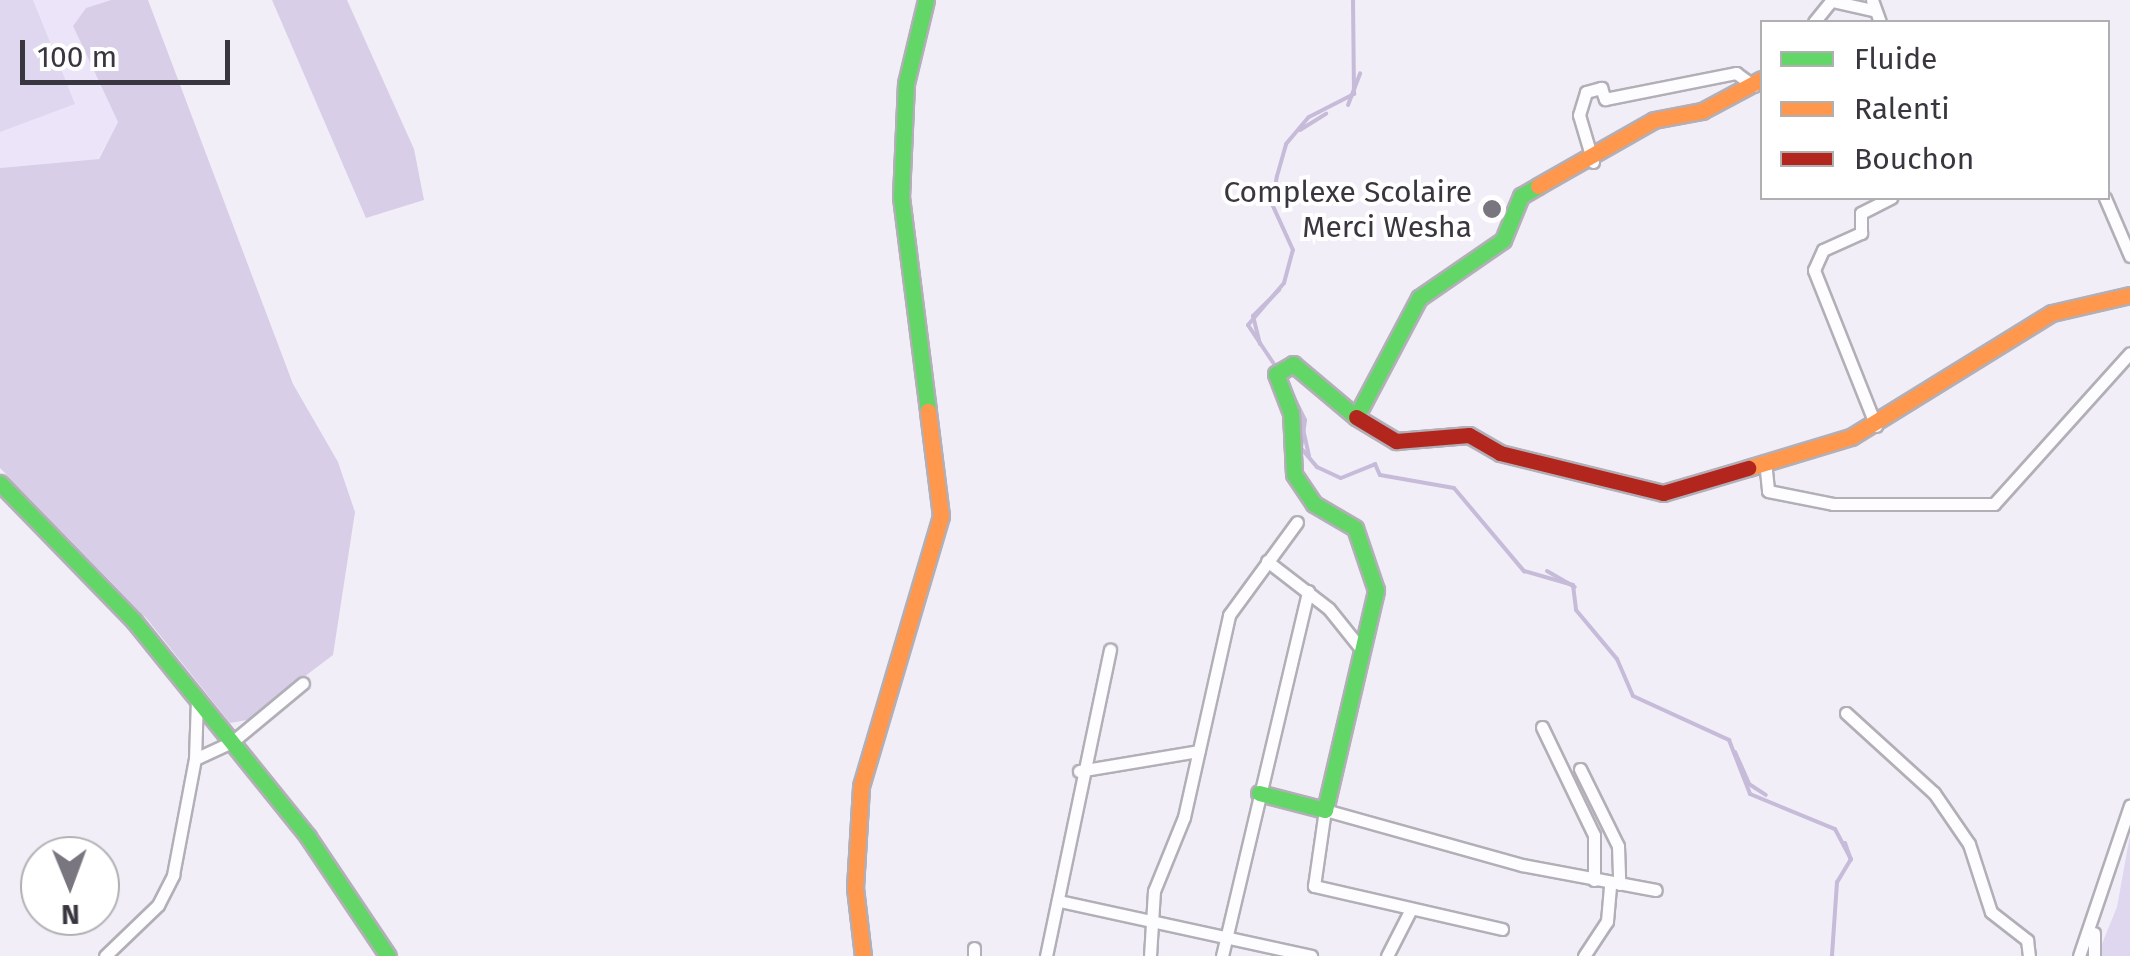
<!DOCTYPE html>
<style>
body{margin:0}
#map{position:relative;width:2130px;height:956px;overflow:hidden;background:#f2eef8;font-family:"Fira Sans",sans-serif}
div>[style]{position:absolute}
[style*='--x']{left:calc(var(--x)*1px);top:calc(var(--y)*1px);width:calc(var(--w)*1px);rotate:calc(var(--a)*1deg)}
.built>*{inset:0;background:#ece5fa}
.green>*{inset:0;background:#dfd7ef}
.forest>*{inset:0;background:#d8cee8}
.stream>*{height:4px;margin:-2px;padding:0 2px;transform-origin:2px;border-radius:2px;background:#c6bbd8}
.roads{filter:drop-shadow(2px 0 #b2afb7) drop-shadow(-2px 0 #b2afb7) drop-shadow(0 2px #b2afb7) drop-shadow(0 -2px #b2afb7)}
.street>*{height:11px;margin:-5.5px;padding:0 5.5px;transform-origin:5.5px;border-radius:5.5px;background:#fdfcfe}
.fast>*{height:15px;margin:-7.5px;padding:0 7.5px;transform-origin:7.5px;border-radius:7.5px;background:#63d668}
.slow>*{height:15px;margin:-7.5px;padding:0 7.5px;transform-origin:7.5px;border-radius:7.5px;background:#ff974d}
.jam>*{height:15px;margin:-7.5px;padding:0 7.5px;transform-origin:7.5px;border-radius:7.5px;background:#b3261e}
.dots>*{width:28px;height:28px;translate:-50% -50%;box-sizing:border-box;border:5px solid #fff;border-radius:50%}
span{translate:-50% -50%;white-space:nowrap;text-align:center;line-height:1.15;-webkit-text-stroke:8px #fff;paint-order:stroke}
.poi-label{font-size:30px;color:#39363f}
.right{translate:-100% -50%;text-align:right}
.legend{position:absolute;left:1760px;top:20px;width:350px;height:180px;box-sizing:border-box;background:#fff;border:2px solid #b0afb2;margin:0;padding:12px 18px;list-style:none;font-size:30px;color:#39363f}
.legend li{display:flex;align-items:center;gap:20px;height:50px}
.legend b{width:50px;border:2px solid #b0afb2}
.north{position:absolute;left:20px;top:836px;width:100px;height:100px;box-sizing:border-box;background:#fff;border:2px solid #b0afb2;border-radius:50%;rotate:179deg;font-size:28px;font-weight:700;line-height:40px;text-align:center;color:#39363f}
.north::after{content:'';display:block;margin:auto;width:35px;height:45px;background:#7a7680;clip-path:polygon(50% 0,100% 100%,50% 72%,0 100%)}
.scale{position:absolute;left:20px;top:40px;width:210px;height:45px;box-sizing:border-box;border:5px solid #39363f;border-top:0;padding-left:12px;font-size:30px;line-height:35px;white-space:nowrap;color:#39363f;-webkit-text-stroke:8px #fff;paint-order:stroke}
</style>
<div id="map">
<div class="built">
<i style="clip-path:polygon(0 0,111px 0,86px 8px,73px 26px,118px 122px,98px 159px,0 168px)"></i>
</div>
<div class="green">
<i style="clip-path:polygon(0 0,33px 0,75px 104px,0 132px)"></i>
<i style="clip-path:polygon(2130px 835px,2130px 956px,2097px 956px,2117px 907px)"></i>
</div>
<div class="forest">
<i style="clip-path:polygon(111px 0,148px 0,293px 384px,338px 462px,355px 512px,333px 655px,247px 720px,230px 723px,147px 619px,0 468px,0 168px,99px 159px,118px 122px,73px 26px,86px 8px)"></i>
<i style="clip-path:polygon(272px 0,347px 0,414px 149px,424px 200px,366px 218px)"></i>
</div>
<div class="stream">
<i style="--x:1348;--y:105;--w:34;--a:-69"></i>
<i style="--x:1300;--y:130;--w:31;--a:-32"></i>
<i style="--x:1260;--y:344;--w:29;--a:-104"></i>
<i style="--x:1253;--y:316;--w:37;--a:-45"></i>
<i style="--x:1278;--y:370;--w:54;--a:-123.7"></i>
<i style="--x:1248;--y:325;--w:55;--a:-49.4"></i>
<i style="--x:1284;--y:283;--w:34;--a:-75"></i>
<i style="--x:1293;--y:250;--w:51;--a:-114.5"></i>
<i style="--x:1272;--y:204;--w:28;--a:-80"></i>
<i style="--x:1277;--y:176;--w:33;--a:-74"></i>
<i style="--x:1286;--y:144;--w:35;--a:-50"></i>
<i style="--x:1309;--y:117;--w:51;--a:-27.1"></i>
<i style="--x:1354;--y:94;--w:94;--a:-90.6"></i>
<i style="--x:1284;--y:377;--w:48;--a:64"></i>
<i style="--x:1305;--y:420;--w:28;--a:98"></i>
<i style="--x:1301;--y:448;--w:25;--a:50"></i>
<i style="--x:1317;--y:467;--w:26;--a:25"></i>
<i style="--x:1341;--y:478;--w:37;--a:-22"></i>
<i style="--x:1375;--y:464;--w:12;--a:66"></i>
<i style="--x:1380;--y:475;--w:75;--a:10"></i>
<i style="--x:1454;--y:488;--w:109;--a:49.9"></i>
<i style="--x:1524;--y:571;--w:51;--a:15.9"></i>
<i style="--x:1573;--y:585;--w:25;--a:83"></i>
<i style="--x:1576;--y:610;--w:64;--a:50.1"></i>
<i style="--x:1617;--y:659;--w:40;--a:66.6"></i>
<i style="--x:1633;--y:696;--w:106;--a:24.6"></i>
<i style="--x:1729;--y:740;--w:58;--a:68.7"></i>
<i style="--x:1750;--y:794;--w:92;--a:22.4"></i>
<i style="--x:1835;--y:829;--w:34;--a:62"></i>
<i style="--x:1851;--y:859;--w:27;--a:121"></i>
<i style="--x:1837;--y:882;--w:74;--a:93.9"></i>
<i style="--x:1298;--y:407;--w:50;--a:77.3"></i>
<i style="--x:1547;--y:571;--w:32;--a:30"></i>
<i style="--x:1735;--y:752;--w:35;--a:66"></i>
<i style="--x:1749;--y:784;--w:20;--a:33"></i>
<i style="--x:1845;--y:843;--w:18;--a:71"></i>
</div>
<div class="roads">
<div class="street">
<i style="--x:1872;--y:0;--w:23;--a:70"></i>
<i style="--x:1832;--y:1;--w:42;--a:12.4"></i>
<i style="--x:1814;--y:22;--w:28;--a:-51"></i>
<i style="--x:1593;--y:162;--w:49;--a:-106.6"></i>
<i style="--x:1579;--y:115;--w:24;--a:-73"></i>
<i style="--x:1586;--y:92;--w:16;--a:-15"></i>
<i style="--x:1601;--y:88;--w:12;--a:70"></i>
<i style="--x:1605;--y:99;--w:134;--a:-11.2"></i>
<i style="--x:1736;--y:73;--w:22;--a:36"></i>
<i style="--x:2105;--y:198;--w:63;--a:66.7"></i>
<i style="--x:1876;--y:426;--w:168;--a:-111.7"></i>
<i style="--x:1814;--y:270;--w:22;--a:-66"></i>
<i style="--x:1823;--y:250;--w:42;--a:-24.1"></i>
<i style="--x:1861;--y:233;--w:20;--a:-90"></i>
<i style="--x:1861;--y:213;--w:34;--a:-27"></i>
<i style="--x:1765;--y:461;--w:30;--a:84"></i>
<i style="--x:1768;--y:491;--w:66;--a:11.3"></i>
<i style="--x:1833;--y:504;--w:161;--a:0"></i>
<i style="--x:1994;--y:504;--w:203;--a:-48"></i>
<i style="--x:1267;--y:561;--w:78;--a:37.7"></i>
<i style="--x:1329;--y:609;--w:51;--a:51.3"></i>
<i style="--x:1846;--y:713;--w:119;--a:42.3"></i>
<i style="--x:1934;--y:793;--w:62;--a:55.5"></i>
<i style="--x:1969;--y:844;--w:71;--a:72.1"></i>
<i style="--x:1991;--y:912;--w:46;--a:37.9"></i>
<i style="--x:2027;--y:940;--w:16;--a:83"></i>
<i style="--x:1542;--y:727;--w:120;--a:64.3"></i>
<i style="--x:1594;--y:835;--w:45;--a:90"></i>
<i style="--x:195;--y:759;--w:61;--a:-88.1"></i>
<i style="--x:1580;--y:769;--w:86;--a:63.7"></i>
<i style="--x:1618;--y:846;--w:38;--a:88"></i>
<i style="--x:1079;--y:771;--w:121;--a:-9.5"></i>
<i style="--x:1064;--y:902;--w:253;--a:12.3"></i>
<i style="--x:1502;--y:929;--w:193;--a:-167.1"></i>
<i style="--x:1314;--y:886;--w:77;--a:-81.8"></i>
<i style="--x:1325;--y:810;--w:205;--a:15.6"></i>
<i style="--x:1522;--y:865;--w:136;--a:10.6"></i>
<i style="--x:974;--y:948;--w:8;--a:90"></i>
<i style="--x:105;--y:956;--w:74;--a:-43.9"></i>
<i style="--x:158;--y:905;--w:34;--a:-63"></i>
<i style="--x:173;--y:875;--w:118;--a:-79.3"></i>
<i style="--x:195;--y:759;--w:41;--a:-24.7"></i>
<i style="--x:232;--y:742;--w:92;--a:-39.7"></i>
<i style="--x:1046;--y:956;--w:313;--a:-78.2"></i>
<i style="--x:1150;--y:956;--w:65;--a:-86.5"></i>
<i style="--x:1154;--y:891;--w:80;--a:-67.9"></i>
<i style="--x:1184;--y:817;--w:207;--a:-77.4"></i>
<i style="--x:1229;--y:615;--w:115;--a:-53.8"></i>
<i style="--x:1222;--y:956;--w:375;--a:-76.7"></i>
<i style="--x:1387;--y:956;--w:53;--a:-62.9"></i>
<i style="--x:1584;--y:956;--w:42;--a:-56.7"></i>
<i style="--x:1607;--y:921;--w:38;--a:-85"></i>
<i style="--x:2079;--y:956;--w:159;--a:-71.3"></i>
<i style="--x:2094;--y:956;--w:23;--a:-90"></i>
</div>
<div class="fast">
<i style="--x:926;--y:0;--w:85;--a:103.5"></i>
<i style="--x:906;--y:83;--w:114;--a:92.5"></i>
<i style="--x:901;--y:197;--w:216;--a:82.8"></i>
<i style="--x:0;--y:483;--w:192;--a:45.8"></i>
<i style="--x:134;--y:621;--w:277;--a:51.1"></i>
<i style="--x:308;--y:837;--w:143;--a:56.1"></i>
<i style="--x:1259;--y:793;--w:68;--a:14.4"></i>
<i style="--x:1325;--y:810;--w:226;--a:-76.9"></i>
<i style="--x:1376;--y:590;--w:65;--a:-108.7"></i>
<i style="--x:1355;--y:528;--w:48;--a:-149.7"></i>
<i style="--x:1314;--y:504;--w:36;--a:-124"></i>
<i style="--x:1294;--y:474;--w:61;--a:-92.8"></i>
<i style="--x:1291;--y:413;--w:42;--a:-111"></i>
<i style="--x:1276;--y:374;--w:20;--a:-30"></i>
<i style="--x:1293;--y:364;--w:82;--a:40.1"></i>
<i style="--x:1356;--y:417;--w:135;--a:-62.1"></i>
<i style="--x:1419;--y:298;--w:102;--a:-34.6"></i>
<i style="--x:1503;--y:240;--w:48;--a:-67.8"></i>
<i style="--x:1521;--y:196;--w:20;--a:-30"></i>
</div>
<div class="slow">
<i style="--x:1538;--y:186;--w:133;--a:-29.6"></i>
<i style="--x:1654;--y:120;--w:49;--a:-10.6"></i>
<i style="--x:1702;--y:111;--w:68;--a:-28.1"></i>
<i style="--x:1748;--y:468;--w:108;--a:-16.8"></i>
<i style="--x:1851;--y:437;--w:236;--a:-31.7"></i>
<i style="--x:2052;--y:313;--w:80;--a:-13"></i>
<i style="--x:863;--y:956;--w:68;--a:-96.7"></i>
<i style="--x:855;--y:888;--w:102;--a:-86.6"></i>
<i style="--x:861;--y:786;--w:282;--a:-73.5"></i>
<i style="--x:941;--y:516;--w:106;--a:-97.1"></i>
</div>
<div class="jam">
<i style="--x:1356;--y:417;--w:47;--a:31"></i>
<i style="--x:1396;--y:441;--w:73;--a:-4.7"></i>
<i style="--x:1469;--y:435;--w:36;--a:30"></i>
<i style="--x:1500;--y:453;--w:168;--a:13.8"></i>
<i style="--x:1663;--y:493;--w:89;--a:-16.4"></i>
</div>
</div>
<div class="dots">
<i style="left:1492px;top:209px;background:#7a7680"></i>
</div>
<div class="poi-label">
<span class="right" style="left:1472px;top:209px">Complexe Scolaire<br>Merci Wesha</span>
</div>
<ul class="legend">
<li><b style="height:12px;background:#63d668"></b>Fluide</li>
<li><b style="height:12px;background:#ff974d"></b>Ralenti</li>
<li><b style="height:12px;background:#b3261e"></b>Bouchon</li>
</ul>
<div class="north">N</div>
<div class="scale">100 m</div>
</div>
